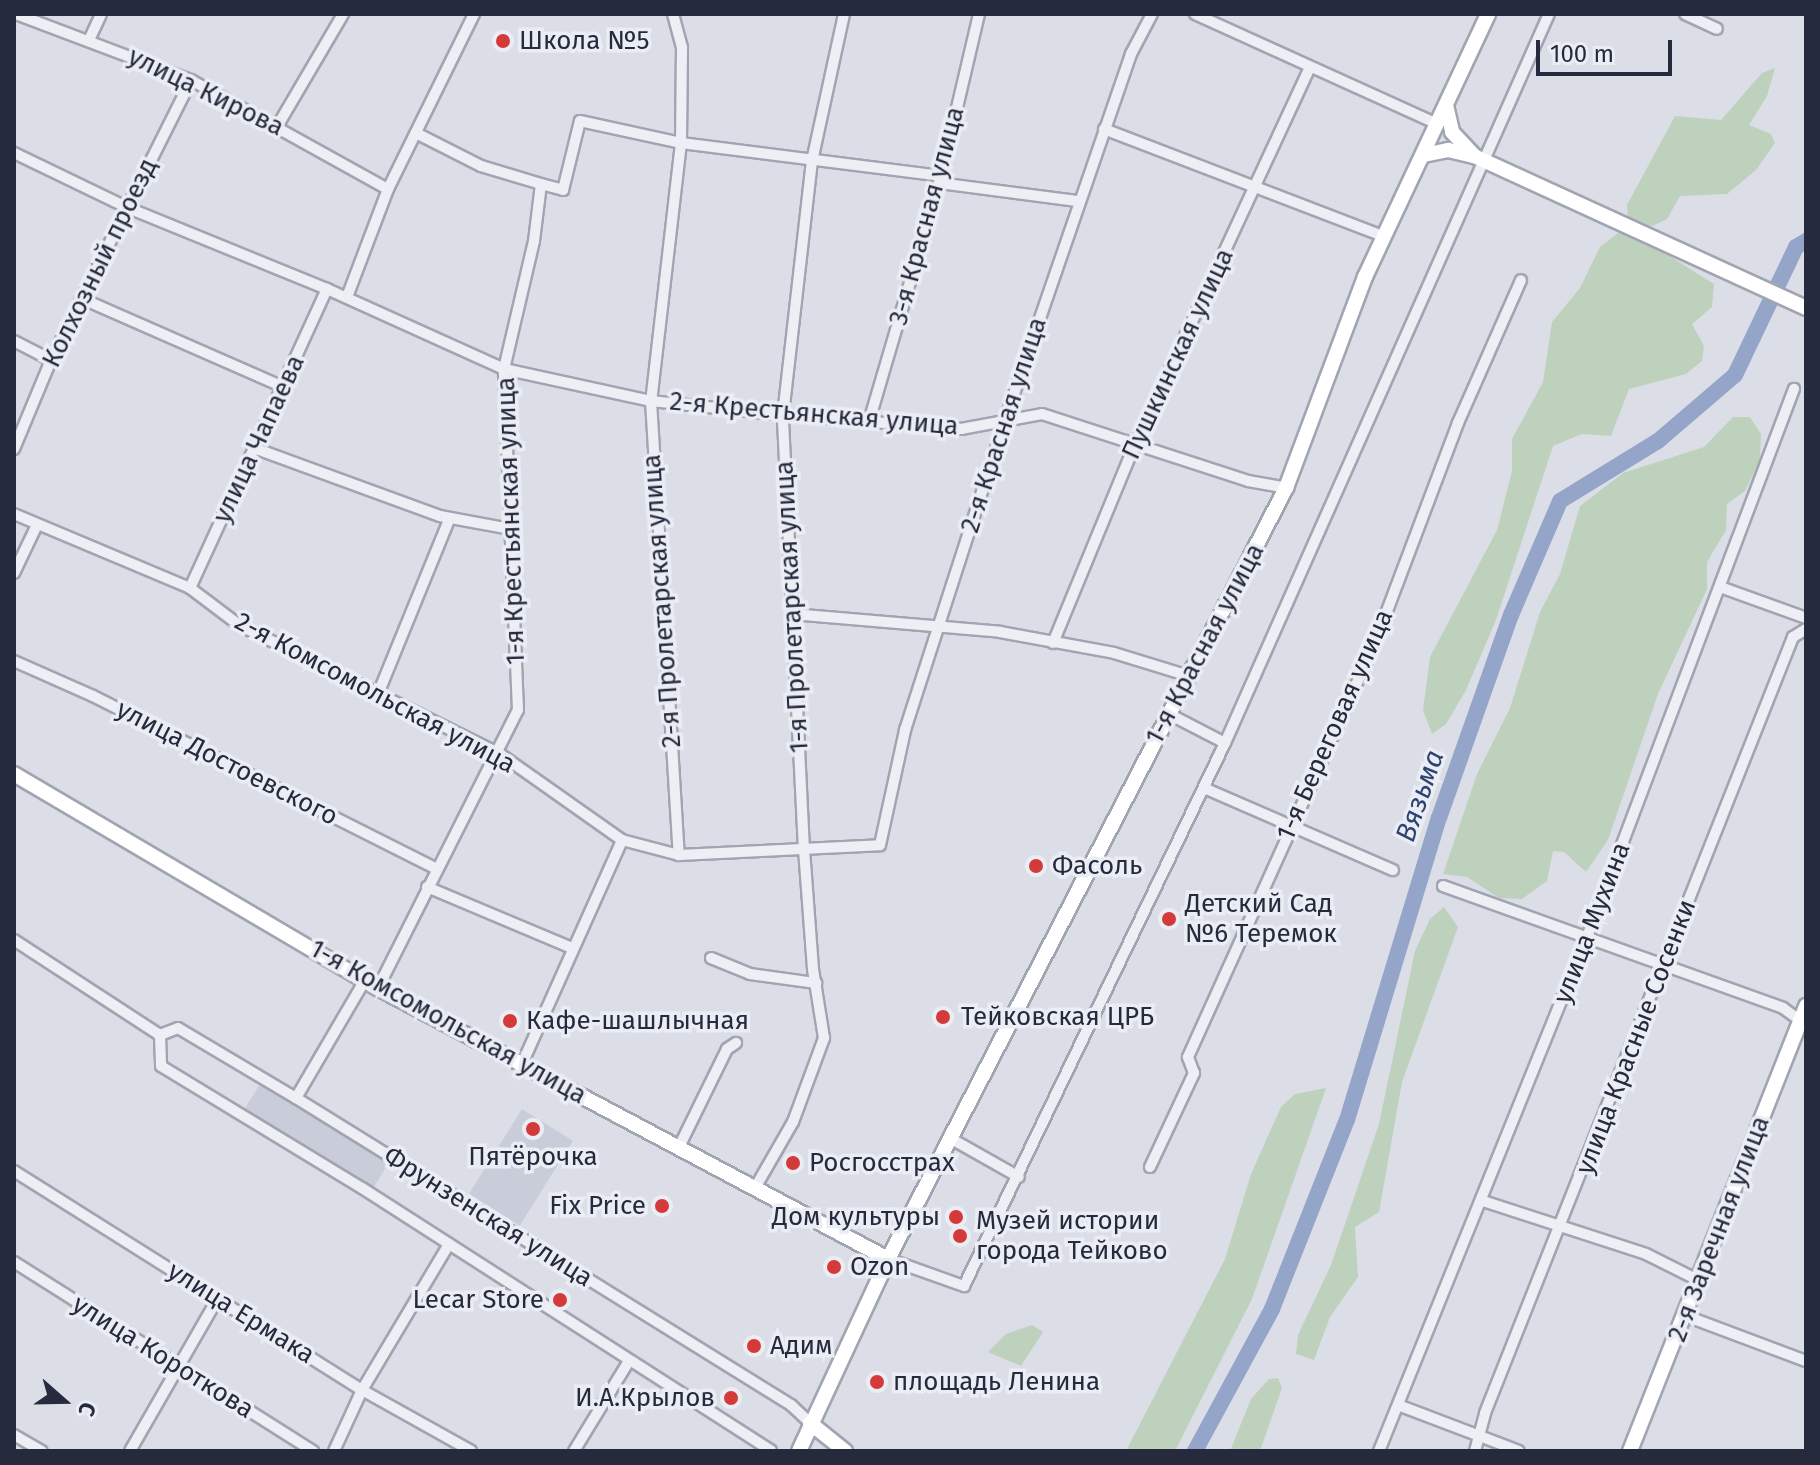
<!DOCTYPE html>
<meta charset="utf-8">
<style>
body{margin:0}
#map{position:relative;width:1820px;height:1465px;overflow:hidden;background:#dbdee7;font-family:"Fira Sans",sans-serif}
div>[style]{position:absolute}
[style*='--x']{left:calc(var(--x)*1px);top:calc(var(--y)*1px);width:calc(var(--w)*1px);rotate:calc(var(--a)*1deg)}
.built>*{inset:0;background:#c9cdd9;transform-origin:0 0}
.green>*{inset:0;background:#bed1bc}
.river>*{height:16px;margin:-8px;padding:0 8px;transform-origin:8px;border-radius:8px;background:#94a5c9}
.roads{filter:drop-shadow(2px 0 #a1a4b1) drop-shadow(-2px 0 #a1a4b1) drop-shadow(0 2px #a1a4b1) drop-shadow(0 -2px #a1a4b1)}
.street>*{height:10px;margin:-5px;padding:0 5px;transform-origin:5px;border-radius:5px;background:#eeeff5}
.secondary>*{height:14px;margin:-7px;padding:0 7px;transform-origin:7px;border-radius:7px;background:#fff}
.dots>*{width:22px;height:22px;translate:-50% -50%;box-sizing:border-box;border:4px solid #ebedf4;border-radius:50%}
span{translate:-50% -50%;white-space:nowrap;text-align:center;line-height:1.15;-webkit-text-stroke:7px #ebedf4;paint-order:stroke}
.poi-label{font-size:26px;color:#252a3d}
.left{translate:0 -50%;text-align:left}
.right{translate:-100% -50%;text-align:right}
.street-label{font-size:26px;color:#252a3d}
.water-label{font-size:28px;color:#2e4272;font-style:italic}
.frame{position:absolute;inset:0;border:16px solid #252a3d;pointer-events:none}
.north{position:absolute;left:24px;top:1361px;width:80px;height:80px;-webkit-text-stroke:6px #ebedf4;paint-order:stroke;rotate:110deg;font-size:22px;font-weight:700;line-height:32px;text-align:center;color:#252a3d}
.north::after{content:'';display:block;margin:auto;width:28px;height:36px;background:#252a3d;clip-path:polygon(50% 0,100% 100%,50% 72%,0 100%)}
.scale{position:absolute;left:1536px;top:40px;width:136px;height:36px;box-sizing:border-box;border:4px solid #252a3d;border-top:0;padding-left:10px;font-size:24px;line-height:28px;white-space:nowrap;color:#252a3d;-webkit-text-stroke:6px #ebedf4;paint-order:stroke}
</style>
<div id="map">
<div class="built">
<i style="left:262px;top:1081px;width:151px;height:34px;rotate:32deg"></i>
<i style="left:522px;top:1109px;width:60px;height:100px;rotate:32deg"></i>
</div>
<div class="green">
<i style="clip-path:polygon(1775px 68px,1767px 96px,1749px 125px,1771px 134px,1775px 143px,1756px 170px,1727px 194px,1680px 196px,1667px 219px,1652px 226px,1628px 222px,1627px 205px,1675px 116px,1721px 120px,1762px 73px)"></i>
<i style="clip-path:polygon(1618px 233px,1639px 237px,1714px 284px,1712px 307px,1692px 324px,1704px 346px,1702px 361px,1686px 374px,1629px 389px,1611px 436px,1582px 434px,1553px 446px,1496px 620px,1466px 690px,1446px 724px,1432px 734px,1423px 710px,1430px 657px,1497px 530px,1512px 471px,1512px 439px,1543px 382px,1552px 322px,1580px 288px,1600px 247px)"></i>
<i style="clip-path:polygon(1733px 417px,1750px 417px,1761px 434px,1760px 460px,1745px 491px,1727px 504px,1726px 530px,1707px 562px,1707px 589px,1658px 694px,1608px 840px,1586px 872px,1564px 852px,1553px 851px,1547px 881px,1522px 899px,1499px 898px,1467px 877px,1443px 874px,1477px 774px,1510px 708px,1540px 612px,1560px 574px,1580px 506px,1623px 473px,1704px 447px)"></i>
<i style="clip-path:polygon(1444px 907px,1458px 927px,1402px 1082px,1379px 1212px,1355px 1227px,1358px 1277px,1330px 1317px,1314px 1360px,1296px 1354px,1298px 1335px,1331px 1265px,1379px 1124px,1415px 951px,1430px 919px)"></i>
<i style="clip-path:polygon(1326px 1088px,1252px 1299px,1175px 1451px,1126px 1451px,1225px 1259px,1251px 1174px,1281px 1107px,1295px 1094px)"></i>
<i style="clip-path:polygon(1032px 1325px,1043px 1332px,1021px 1366px,988px 1352px,1006px 1334px)"></i>
<i style="clip-path:polygon(1278px 1378px,1282px 1388px,1260px 1451px,1230px 1451px,1251px 1399px,1269px 1379px)"></i>
</div>
<div class="river">
<i style="--x:1195;--y:1451;--w:162;--a:-61.5"></i>
<i style="--x:1272;--y:1309;--w:203;--a:-68.4"></i>
<i style="--x:1347;--y:1120;--w:316;--a:-73.1"></i>
<i style="--x:1439;--y:818;--w:215;--a:-70.5"></i>
<i style="--x:1511;--y:615;--w:124;--a:-66.7"></i>
<i style="--x:1560;--y:501;--w:115;--a:-31.5"></i>
<i style="--x:1658;--y:441;--w:101;--a:-40.6"></i>
<i style="--x:1735;--y:375;--w:142;--a:-64.5"></i>
<i style="--x:1796;--y:247;--w:12;--a:-31"></i>
</div>
<div class="roads">
<div class="street">
<i style="--x:16;--y:14;--w:187;--a:20.7"></i>
<i style="--x:191;--y:80;--w:225;--a:29"></i>
<i style="--x:673;--y:14;--w:34;--a:75"></i>
<i style="--x:682;--y:47;--w:96;--a:90.6"></i>
<i style="--x:681;--y:143;--w:260;--a:96.6"></i>
<i style="--x:651;--y:401;--w:455;--a:86.5"></i>
<i style="--x:1195;--y:14;--w:266;--a:24.4"></i>
<i style="--x:1685;--y:14;--w:35;--a:25"></i>
<i style="--x:90;--y:38;--w:26;--a:-65"></i>
<i style="--x:278;--y:125;--w:129;--a:-59.6"></i>
<i style="--x:1104;--y:129;--w:301;--a:21"></i>
<i style="--x:14;--y:153;--w:124;--a:25.7"></i>
<i style="--x:126;--y:207;--w:217;--a:22.2"></i>
<i style="--x:327;--y:289;--w:194;--a:24.3"></i>
<i style="--x:504;--y:369;--w:150;--a:12.3"></i>
<i style="--x:651;--y:401;--w:133;--a:6.1"></i>
<i style="--x:783;--y:415;--w:179;--a:4.5"></i>
<i style="--x:961;--y:429;--w:82;--a:-10.5"></i>
<i style="--x:1042;--y:414;--w:217;--a:18"></i>
<i style="--x:1248;--y:481;--w:39;--a:10"></i>
<i style="--x:939;--y:183;--w:140;--a:7.4"></i>
<i style="--x:541;--y:184;--w:23;--a:15"></i>
<i style="--x:563;--y:190;--w:71;--a:-76.2"></i>
<i style="--x:580;--y:121;--w:103;--a:12.3"></i>
<i style="--x:681;--y:143;--w:262;--a:7.2"></i>
<i style="--x:347;--y:297;--w:116;--a:-69.2"></i>
<i style="--x:388;--y:189;--w:195;--a:-63.8"></i>
<i style="--x:85;--y:300;--w:219;--a:23.7"></i>
<i style="--x:14;--y:341;--w:42;--a:27.2"></i>
<i style="--x:870;--y:418;--w:252;--a:-73.6"></i>
<i style="--x:941;--y:176;--w:166;--a:-76.8"></i>
<i style="--x:254;--y:448;--w:198;--a:20.1"></i>
<i style="--x:440;--y:516;--w:71;--a:10.5"></i>
<i style="--x:14;--y:449;--w:96;--a:-67.4"></i>
<i style="--x:51;--y:360;--w:313;--a:-63.4"></i>
<i style="--x:14;--y:514;--w:191;--a:22.8"></i>
<i style="--x:190;--y:588;--w:61;--a:37.1"></i>
<i style="--x:239;--y:625;--w:291;--a:26.3"></i>
<i style="--x:500;--y:754;--w:149;--a:35.2"></i>
<i style="--x:622;--y:840;--w:59;--a:14.7"></i>
<i style="--x:679;--y:855;--w:201;--a:-2.8"></i>
<i style="--x:880;--y:845;--w:118;--a:-77.7"></i>
<i style="--x:905;--y:730;--w:326;--a:-72.1"></i>
<i style="--x:1005;--y:420;--w:387;--a:-71"></i>
<i style="--x:1131;--y:54;--w:45;--a:-62.3"></i>
<i style="--x:14;--y:573;--w:53;--a:-64.4"></i>
<i style="--x:1720;--y:587;--w:91;--a:19.8"></i>
<i style="--x:190;--y:588;--w:329;--a:-65.4"></i>
<i style="--x:792;--y:614;--w:209;--a:4.9"></i>
<i style="--x:1000;--y:632;--w:116;--a:10.4"></i>
<i style="--x:1114;--y:653;--w:75;--a:17"></i>
<i style="--x:1053;--y:643;--w:217;--a:-67.6"></i>
<i style="--x:1136;--y:442;--w:413;--a:-65.1"></i>
<i style="--x:14;--y:661;--w:86;--a:23.9"></i>
<i style="--x:93;--y:696;--w:385;--a:26.7"></i>
<i style="--x:378;--y:694;--w:190;--a:-67.8"></i>
<i style="--x:1167;--y:713;--w:65;--a:27.3"></i>
<i style="--x:1204;--y:788;--w:206;--a:23.5"></i>
<i style="--x:1443;--y:886;--w:361;--a:19.7"></i>
<i style="--x:1783;--y:1008;--w:29;--a:36"></i>
<i style="--x:427;--y:887;--w:157;--a:22.8"></i>
<i style="--x:14;--y:940;--w:174;--a:33.1"></i>
<i style="--x:160;--y:1035;--w:31;--a:88"></i>
<i style="--x:161;--y:1066;--w:235;--a:31.3"></i>
<i style="--x:362;--y:1188;--w:486;--a:32.7"></i>
<i style="--x:711;--y:958;--w:42;--a:22.3"></i>
<i style="--x:750;--y:974;--w:67;--a:7.8"></i>
<i style="--x:378;--y:988;--w:311;--a:-63.3"></i>
<i style="--x:518;--y:710;--w:341;--a:-92.4"></i>
<i style="--x:504;--y:369;--w:131;--a:-76.8"></i>
<i style="--x:534;--y:241;--w:57;--a:-83"></i>
<i style="--x:541;--y:184;--w:63;--a:-163.3"></i>
<i style="--x:481;--y:166;--w:73;--a:-153.1"></i>
<i style="--x:160;--y:1035;--w:19;--a:-21"></i>
<i style="--x:178;--y:1028;--w:137;--a:30.7"></i>
<i style="--x:296;--y:1098;--w:582;--a:31.81"></i>
<i style="--x:791;--y:1405;--w:26;--a:43"></i>
<i style="--x:522;--y:1064;--w:245;--a:-65.9"></i>
<i style="--x:296;--y:1098;--w:137;--a:-59.7"></i>
<i style="--x:950;--y:1138;--w:79;--a:29.5"></i>
<i style="--x:679;--y:1147;--w:109;--a:-63.9"></i>
<i style="--x:727;--y:1049;--w:11;--a:-34"></i>
<i style="--x:1150;--y:1167;--w:104;--a:-64.9"></i>
<i style="--x:1194;--y:1073;--w:17;--a:-111"></i>
<i style="--x:1188;--y:1057;--w:449;--a:-65.7"></i>
<i style="--x:1373;--y:648;--w:241;--a:-69.3"></i>
<i style="--x:1458;--y:423;--w:156;--a:-66.2"></i>
<i style="--x:14;--y:1171;--w:411;--a:32.2"></i>
<i style="--x:362;--y:1390;--w:125;--a:29.2"></i>
<i style="--x:755;--y:1188;--w:76;--a:-60.1"></i>
<i style="--x:793;--y:1122;--w:90;--a:-69.7"></i>
<i style="--x:824;--y:1038;--w:70;--a:-99.1"></i>
<i style="--x:813;--y:969;--w:119;--a:-94.3"></i>
<i style="--x:804;--y:850;--w:436;--a:-92.8"></i>
<i style="--x:783;--y:415;--w:256;--a:-83.5"></i>
<i style="--x:812;--y:161;--w:150;--a:-77.7"></i>
<i style="--x:1483;--y:1201;--w:171;--a:18"></i>
<i style="--x:1646;--y:1254;--w:60;--a:26.6"></i>
<i style="--x:888;--y:1259;--w:81;--a:19.6"></i>
<i style="--x:964;--y:1286;--w:602;--a:-64.33"></i>
<i style="--x:1225;--y:743;--w:798;--a:-66.04"></i>
<i style="--x:14;--y:1262;--w:354;--a:32.3"></i>
<i style="--x:1686;--y:1316;--w:128;--a:20.6"></i>
<i style="--x:1398;--y:1405;--w:129;--a:20.8"></i>
<i style="--x:14;--y:1435;--w:32;--a:30"></i>
<i style="--x:130;--y:1451;--w:177;--a:-60.1"></i>
<i style="--x:334;--y:1451;--w:67;--a:-65.3"></i>
<i style="--x:362;--y:1390;--w:170;--a:-59.2"></i>
<i style="--x:574;--y:1451;--w:105;--a:-58.6"></i>
<i style="--x:1379;--y:1451;--w:554;--a:-67.97"></i>
<i style="--x:1587;--y:937;--w:586;--a:-69.31"></i>
<i style="--x:1475;--y:1451;--w:39;--a:-75"></i>
<i style="--x:1485;--y:1413;--w:835;--a:-68.35"></i>
<i style="--x:1793;--y:637;--w:15;--a:-32"></i>
</div>
<div class="secondary">
<i style="--x:1446;--y:105;--w:28;--a:77"></i>
<i style="--x:1452;--y:132;--w:33;--a:47"></i>
<i style="--x:1474;--y:156;--w:365;--a:24.6"></i>
<i style="--x:1424;--y:155;--w:25;--a:-12"></i>
<i style="--x:1448;--y:150;--w:27;--a:13"></i>
<i style="--x:14;--y:774;--w:422;--a:30.5"></i>
<i style="--x:378;--y:988;--w:578;--a:27.98"></i>
<i style="--x:810;--y:1423;--w:45;--a:38.7"></i>
<i style="--x:799;--y:1451;--w:212;--a:-65.1"></i>
<i style="--x:888;--y:1259;--w:868;--a:-62.7"></i>
<i style="--x:1286;--y:488;--w:225;--a:-69.5"></i>
<i style="--x:1365;--y:277;--w:290;--a:-64.9"></i>
<i style="--x:1630;--y:1451;--w:479;--a:-68.4"></i>
</div>
</div>
<div class="dots">
<i style="left:503px;top:41px;background:#d33a39"></i>
<i style="left:1036px;top:866px;background:#d33a39"></i>
<i style="left:1169px;top:919px;background:#d33a39"></i>
<i style="left:943px;top:1017px;background:#d33a39"></i>
<i style="left:510px;top:1021px;background:#d33a39"></i>
<i style="left:533px;top:1129px;background:#d33a39"></i>
<i style="left:793px;top:1163px;background:#d33a39"></i>
<i style="left:662px;top:1206px;background:#d33a39"></i>
<i style="left:956px;top:1217px;background:#d33a39"></i>
<i style="left:960px;top:1236px;background:#d33a39"></i>
<i style="left:834px;top:1267px;background:#d33a39"></i>
<i style="left:560px;top:1300px;background:#d33a39"></i>
<i style="left:754px;top:1346px;background:#d33a39"></i>
<i style="left:877px;top:1382px;background:#d33a39"></i>
<i style="left:731px;top:1398px;background:#d33a39"></i>
</div>
<div class="poi-label">
<span class="left" style="left:519px;top:41px">Школа №5</span>
<span class="left" style="left:1052px;top:866px">Фасоль</span>
<span class="left" style="left:1185px;top:919px">Детский Сад<br>№6 Теремок</span>
<span class="left" style="left:961px;top:1017px">Тейковская ЦРБ</span>
<span class="left" style="left:526px;top:1021px">Кафе-шашлычная</span>
<span style="left:533px;top:1157px">Пятёрочка</span>
<span class="left" style="left:809px;top:1163px">Росгосстрах</span>
<span class="right" style="left:646px;top:1206px">Fix Price</span>
<span class="right" style="left:940px;top:1217px">Дом культуры</span>
<span class="left" style="left:976px;top:1236px">Музей истории<br>города Тейково</span>
<span class="left" style="left:850px;top:1267px">Ozon</span>
<span class="right" style="left:544px;top:1300px">Lecar Store</span>
<span class="left" style="left:770px;top:1346px">Адим</span>
<span class="left" style="left:893px;top:1382px">площадь Ленина</span>
<span class="right" style="left:715px;top:1398px">И.А.Крылов</span>
</div>
<div class="street-label">
<span style="left:206px;top:92px;rotate:26deg">улица Кирова</span>
<span style="left:927px;top:216px;rotate:-75deg">3-я Красная улица</span>
<span style="left:100px;top:263px;rotate:-64deg">Колхозный проезд</span>
<span style="left:1178px;top:354px;rotate:-65deg">Пушкинская улица</span>
<span style="left:814px;top:414px;rotate:5deg">2-я Крестьянская улица</span>
<span style="left:1004px;top:425px;rotate:-72deg">2-я Красная улица</span>
<span style="left:259px;top:439px;rotate:-65deg">улица Чапаева</span>
<span style="left:511px;top:521px;rotate:-92deg">1-я Крестьянская улица</span>
<span style="left:662px;top:601px;rotate:-94deg">2-я Пролетарская улица</span>
<span style="left:792px;top:607px;rotate:-93deg">1-я Пролетарская улица</span>
<span style="left:1205px;top:644px;rotate:-62deg">1-я Красная улица</span>
<span style="left:375px;top:693px;rotate:28deg">2-я Комсомольская улица</span>
<span style="left:1335px;top:725px;rotate:-66deg">1-я Береговая улица</span>
<span style="left:227px;top:763px;rotate:27deg">улица Достоевского</span>
<span style="left:1592px;top:923px;rotate:-69deg">улица Мухина</span>
<span style="left:448px;top:1022px;rotate:29deg">1-я Комсомольская улица</span>
<span style="left:1636px;top:1037px;rotate:-69deg">улица Красные Сосенки</span>
<span style="left:488px;top:1217px;rotate:32deg">Фрунзенская улица</span>
<span style="left:1719px;top:1229px;rotate:-69deg">2-я Заречная улица</span>
<span style="left:241px;top:1313px;rotate:32deg">улица Ермака</span>
<span style="left:163px;top:1357px;rotate:32deg">улица Короткова</span>
</div>
<div class="water-label">
<span style="left:1420px;top:796px;rotate:-71deg">Вязьма</span>
</div>
<div class="frame"></div>
<div class="north">С</div>
<div class="scale">100 m</div>
</div>
